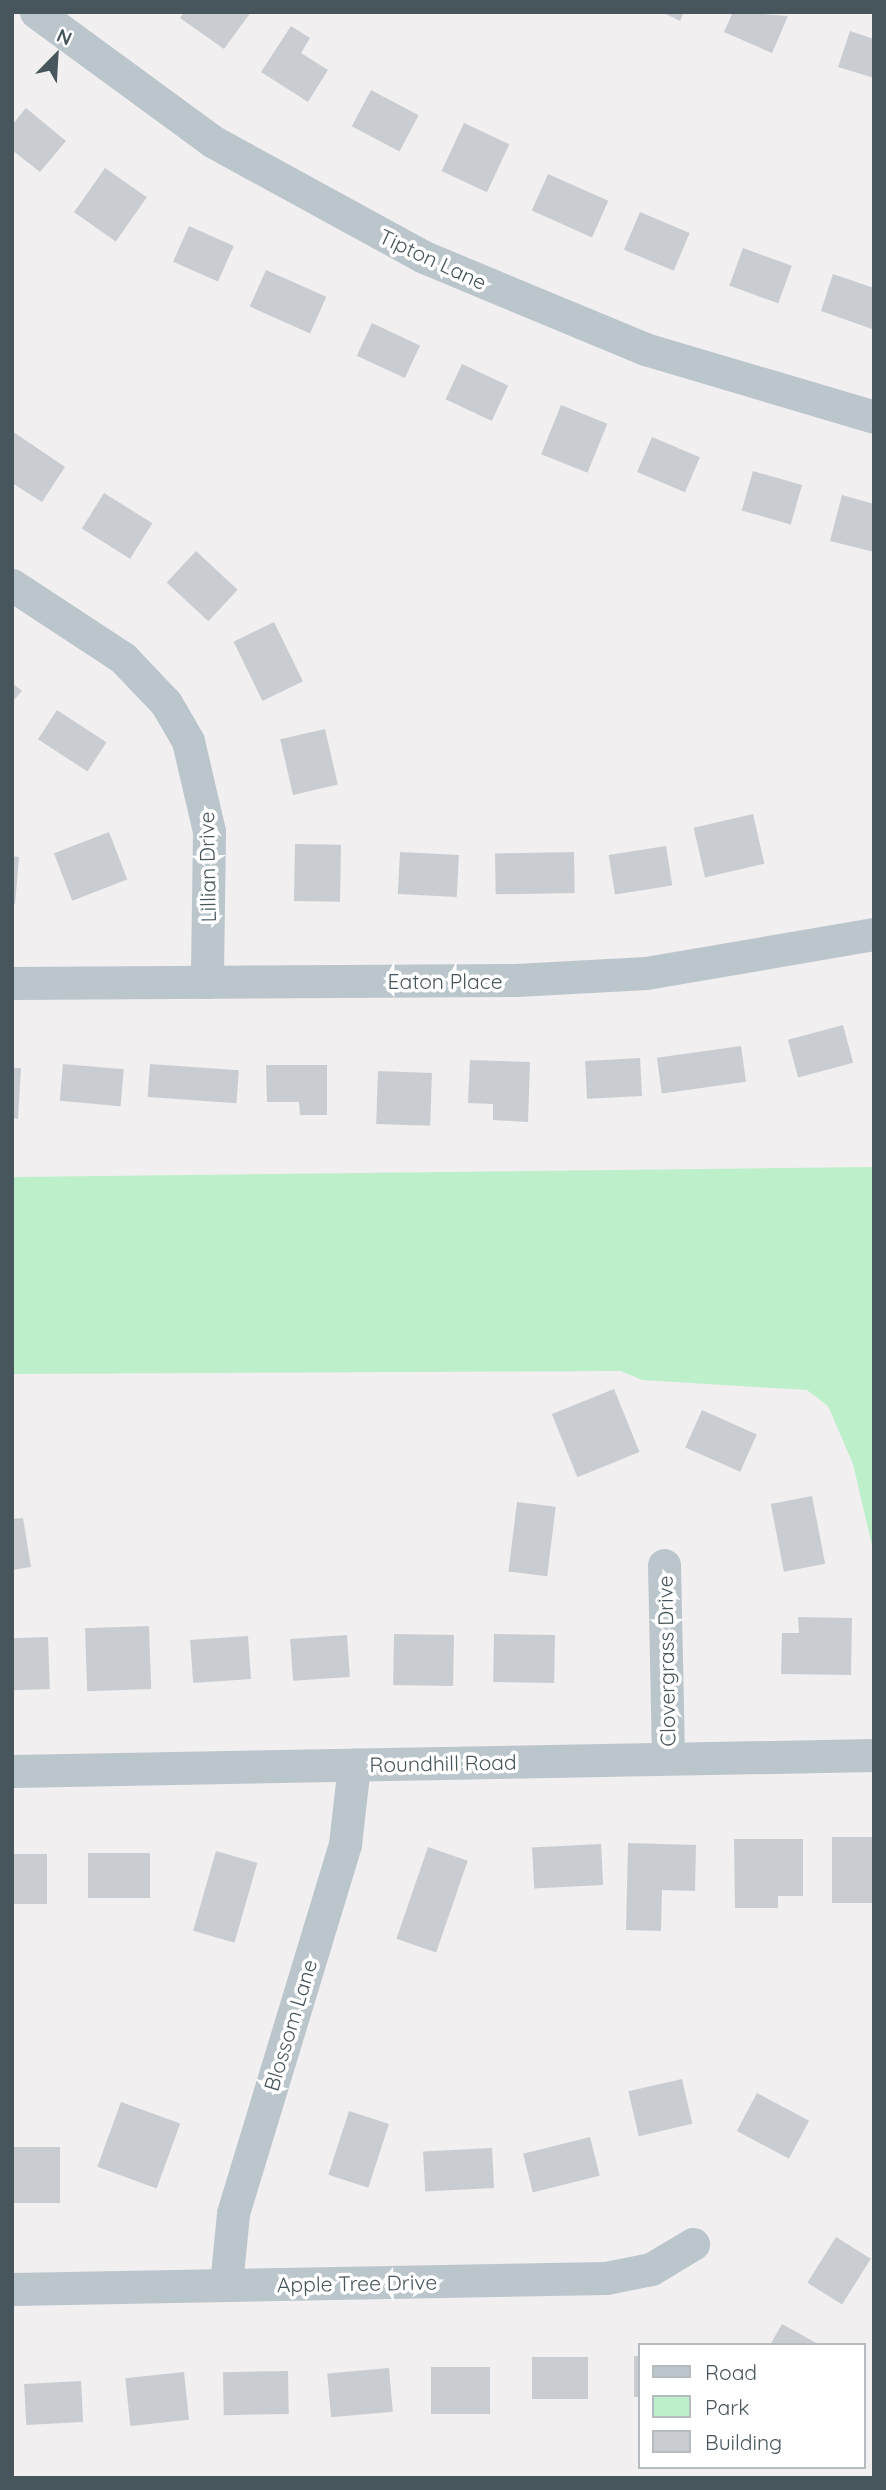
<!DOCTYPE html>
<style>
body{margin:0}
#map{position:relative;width:886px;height:2490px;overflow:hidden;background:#f1efef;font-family:Quicksand,sans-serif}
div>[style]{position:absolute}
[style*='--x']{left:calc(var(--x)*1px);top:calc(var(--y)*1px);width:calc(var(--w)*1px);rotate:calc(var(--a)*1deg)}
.green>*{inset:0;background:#beefcb}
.building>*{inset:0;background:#c9cdd2;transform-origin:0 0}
.minor>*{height:33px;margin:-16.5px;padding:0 16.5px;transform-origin:16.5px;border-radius:16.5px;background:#bbc5cc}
span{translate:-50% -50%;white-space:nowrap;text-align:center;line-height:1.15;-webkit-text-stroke:7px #fff;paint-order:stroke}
.street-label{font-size:21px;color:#47555c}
.frame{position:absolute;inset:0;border:14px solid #47555c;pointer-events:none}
.legend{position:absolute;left:638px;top:2343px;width:228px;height:126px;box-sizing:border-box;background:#fff;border:2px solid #b5bbbe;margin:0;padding:9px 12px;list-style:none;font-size:21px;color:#47555c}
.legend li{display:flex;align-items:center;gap:14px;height:35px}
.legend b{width:35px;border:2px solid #b5bbbe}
.north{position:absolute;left:21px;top:21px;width:70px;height:70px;-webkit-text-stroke:5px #fff;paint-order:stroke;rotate:24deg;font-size:19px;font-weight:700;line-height:28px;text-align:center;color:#47555c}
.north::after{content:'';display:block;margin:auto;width:24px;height:32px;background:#47555c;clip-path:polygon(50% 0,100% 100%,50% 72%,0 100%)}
</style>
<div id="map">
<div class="green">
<i style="clip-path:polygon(874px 1167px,874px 1554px,853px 1464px,828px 1406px,807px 1390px,642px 1380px,621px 1371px,12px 1374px,12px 1177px)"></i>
</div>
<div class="building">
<i style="clip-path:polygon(184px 12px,251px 12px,224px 49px,180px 18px)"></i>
<i style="clip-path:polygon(662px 12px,684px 12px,680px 21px)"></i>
<i style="clip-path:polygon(733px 12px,788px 16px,772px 53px,724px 32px)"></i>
<i style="clip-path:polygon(291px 26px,310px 38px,301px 53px,328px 70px,308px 102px,261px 72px)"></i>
<i style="clip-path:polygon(850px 31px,874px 39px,874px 78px,838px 67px)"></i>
<i style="left:371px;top:90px;width:54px;height:41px;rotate:28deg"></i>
<i style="clip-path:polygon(26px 108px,66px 141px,40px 172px,12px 150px,12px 125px)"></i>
<i style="left:464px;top:123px;width:50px;height:53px;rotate:25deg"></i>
<i style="left:105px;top:168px;width:51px;height:54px;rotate:35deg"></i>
<i style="left:548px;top:174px;width:66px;height:40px;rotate:24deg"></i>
<i style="left:640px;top:212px;width:54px;height:41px;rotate:23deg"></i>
<i style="left:189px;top:226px;width:49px;height:39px;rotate:24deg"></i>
<i style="left:743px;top:248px;width:52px;height:40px;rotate:20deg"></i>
<i style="left:266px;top:270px;width:66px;height:40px;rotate:24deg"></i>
<i style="clip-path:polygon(833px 274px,874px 288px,872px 329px,821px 311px)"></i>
<i style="left:372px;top:323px;width:53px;height:36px;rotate:25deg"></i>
<i style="left:462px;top:364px;width:51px;height:39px;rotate:25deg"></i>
<i style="left:561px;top:405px;width:50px;height:53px;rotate:22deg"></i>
<i style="clip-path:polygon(12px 431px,65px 467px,42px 502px,12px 483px)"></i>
<i style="left:652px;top:437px;width:52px;height:38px;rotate:23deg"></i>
<i style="left:753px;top:471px;width:51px;height:41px;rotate:16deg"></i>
<i style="left:104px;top:493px;width:57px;height:42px;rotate:32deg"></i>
<i style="clip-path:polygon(842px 495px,874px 504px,874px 552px,830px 541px)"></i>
<i style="left:196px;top:551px;width:57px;height:43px;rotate:43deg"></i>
<i style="left:274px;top:622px;width:66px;height:45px;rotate:64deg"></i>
<i style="clip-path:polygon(12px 683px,22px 691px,12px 702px)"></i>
<i style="left:57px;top:710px;width:59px;height:35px;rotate:33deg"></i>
<i style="left:325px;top:729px;width:57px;height:46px;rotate:77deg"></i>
<i style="left:753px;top:814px;width:51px;height:61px;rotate:77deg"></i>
<i style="left:109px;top:832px;width:51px;height:59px;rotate:69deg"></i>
<i style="left:295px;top:844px;width:46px;height:57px;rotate:1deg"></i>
<i style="left:666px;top:846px;width:40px;height:58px;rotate:81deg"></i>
<i style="left:400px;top:852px;width:59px;height:42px;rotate:3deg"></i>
<i style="left:574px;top:852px;width:41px;height:79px;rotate:89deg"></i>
<i style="clip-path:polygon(12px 856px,19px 857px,15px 904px,12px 904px)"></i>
<i style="left:843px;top:1025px;width:39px;height:57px;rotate:75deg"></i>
<i style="left:741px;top:1046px;width:36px;height:85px;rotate:82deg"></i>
<i style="left:640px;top:1058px;width:38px;height:55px;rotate:87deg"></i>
<i style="clip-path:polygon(470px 1060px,530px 1062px,528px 1122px,493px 1120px,493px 1104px,468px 1103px)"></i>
<i style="left:63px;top:1064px;width:61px;height:37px;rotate:5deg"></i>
<i style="left:150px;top:1064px;width:89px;height:33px;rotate:4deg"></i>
<i style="clip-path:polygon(266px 1065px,327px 1065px,327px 1115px,300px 1115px,299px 1102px,267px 1102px)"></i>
<i style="clip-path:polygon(12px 1068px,21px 1068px,18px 1119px,12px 1118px)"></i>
<i style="left:378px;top:1071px;width:54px;height:53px;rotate:2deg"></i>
<i style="left:614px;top:1389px;width:68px;height:67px;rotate:68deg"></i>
<i style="left:702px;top:1410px;width:60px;height:41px;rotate:24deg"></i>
<i style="left:812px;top:1496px;width:69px;height:42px;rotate:79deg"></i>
<i style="left:517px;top:1502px;width:39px;height:70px;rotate:7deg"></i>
<i style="clip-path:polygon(23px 1518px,31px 1567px,12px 1570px,12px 1519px)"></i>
<i style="clip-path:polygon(798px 1617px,852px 1618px,851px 1675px,781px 1674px,782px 1633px,799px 1633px)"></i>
<i style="left:149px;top:1626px;width:63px;height:64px;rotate:88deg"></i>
<i style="left:394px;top:1634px;width:60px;height:51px;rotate:1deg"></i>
<i style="left:494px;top:1634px;width:61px;height:48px;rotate:1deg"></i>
<i style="left:347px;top:1635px;width:42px;height:57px;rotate:86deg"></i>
<i style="left:248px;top:1636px;width:43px;height:58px;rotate:86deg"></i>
<i style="left:48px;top:1637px;width:52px;height:36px;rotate:88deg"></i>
<i style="left:874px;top:1837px;width:66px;height:42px;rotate:90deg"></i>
<i style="clip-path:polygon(734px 1839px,803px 1839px,803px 1896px,778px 1896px,778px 1908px,735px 1908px)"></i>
<i style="clip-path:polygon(628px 1843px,696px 1845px,695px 1891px,662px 1890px,661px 1931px,626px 1930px)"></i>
<i style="left:601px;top:1844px;width:41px;height:69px;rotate:87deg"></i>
<i style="left:428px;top:1847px;width:42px;height:97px;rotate:19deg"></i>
<i style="left:216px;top:1851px;width:43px;height:83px;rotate:16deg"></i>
<i style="left:88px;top:1853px;width:62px;height:45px"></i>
<i style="left:12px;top:1854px;width:35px;height:50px"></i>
<i style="left:682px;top:2079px;width:46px;height:55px;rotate:77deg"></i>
<i style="left:757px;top:2093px;width:59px;height:43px;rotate:28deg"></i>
<i style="left:121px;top:2102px;width:63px;height:69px;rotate:20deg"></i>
<i style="left:349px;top:2111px;width:42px;height:67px;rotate:18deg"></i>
<i style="left:590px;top:2137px;width:40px;height:69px;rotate:76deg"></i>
<i style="left:12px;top:2147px;width:48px;height:56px"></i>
<i style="left:492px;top:2148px;width:40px;height:69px;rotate:87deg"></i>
<i style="left:836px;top:2237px;width:41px;height:54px;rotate:32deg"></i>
<i style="clip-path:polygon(782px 2324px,820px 2345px,770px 2345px)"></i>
<i style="left:634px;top:2356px;width:5px;height:41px"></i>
<i style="left:588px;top:2357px;width:42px;height:56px;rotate:90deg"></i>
<i style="left:431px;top:2367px;width:59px;height:47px"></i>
<i style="left:389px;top:2368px;width:44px;height:62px;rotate:85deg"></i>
<i style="left:288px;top:2371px;width:43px;height:65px;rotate:89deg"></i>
<i style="left:184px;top:2372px;width:48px;height:59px;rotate:84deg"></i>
<i style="left:81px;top:2381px;width:41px;height:57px;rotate:87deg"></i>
</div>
<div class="minor">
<i style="--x:36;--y:12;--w:218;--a:36.2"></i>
<i style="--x:212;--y:141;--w:242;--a:28.7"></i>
<i style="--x:424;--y:257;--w:239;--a:22.6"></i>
<i style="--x:645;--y:349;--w:239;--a:16.5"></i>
<i style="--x:12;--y:585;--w:133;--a:33.3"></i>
<i style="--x:123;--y:658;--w:62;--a:46.3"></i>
<i style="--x:166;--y:703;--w:44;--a:59.9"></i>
<i style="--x:188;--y:741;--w:92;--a:76.9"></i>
<i style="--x:209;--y:831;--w:151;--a:90.8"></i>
<i style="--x:12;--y:983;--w:504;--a:-0.34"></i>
<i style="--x:516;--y:980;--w:130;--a:-3.1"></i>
<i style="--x:646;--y:973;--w:231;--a:-9.7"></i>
<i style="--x:664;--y:1565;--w:193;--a:88.8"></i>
<i style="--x:12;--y:1771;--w:862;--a:-1.06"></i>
<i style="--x:226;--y:2285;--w:72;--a:-84.4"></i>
<i style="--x:233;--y:2213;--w:386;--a:-73.1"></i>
<i style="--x:345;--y:1844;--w:80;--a:-83.5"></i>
<i style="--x:12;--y:2289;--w:594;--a:-1.06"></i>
<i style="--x:606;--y:2278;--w:46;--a:-11.3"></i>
<i style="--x:651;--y:2269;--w:49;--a:-30.8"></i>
</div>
<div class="street-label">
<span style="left:433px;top:259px;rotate:25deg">Tipton Lane</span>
<span style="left:207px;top:867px;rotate:-91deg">Lillian Drive</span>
<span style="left:445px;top:981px">Eaton Place</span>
<span style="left:666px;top:1661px;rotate:-91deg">Clovergrass Drive</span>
<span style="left:443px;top:1763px;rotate:-1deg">Roundhill Road</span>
<span style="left:290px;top:2025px;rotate:-73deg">Blossom Lane</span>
<span style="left:357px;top:2283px;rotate:-1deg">Apple Tree Drive</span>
</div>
<div class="frame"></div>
<ul class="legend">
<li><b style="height:9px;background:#bbc5cc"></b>Road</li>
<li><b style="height:19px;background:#beefcb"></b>Park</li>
<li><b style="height:19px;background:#c9cdd2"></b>Building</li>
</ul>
<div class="north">N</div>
</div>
